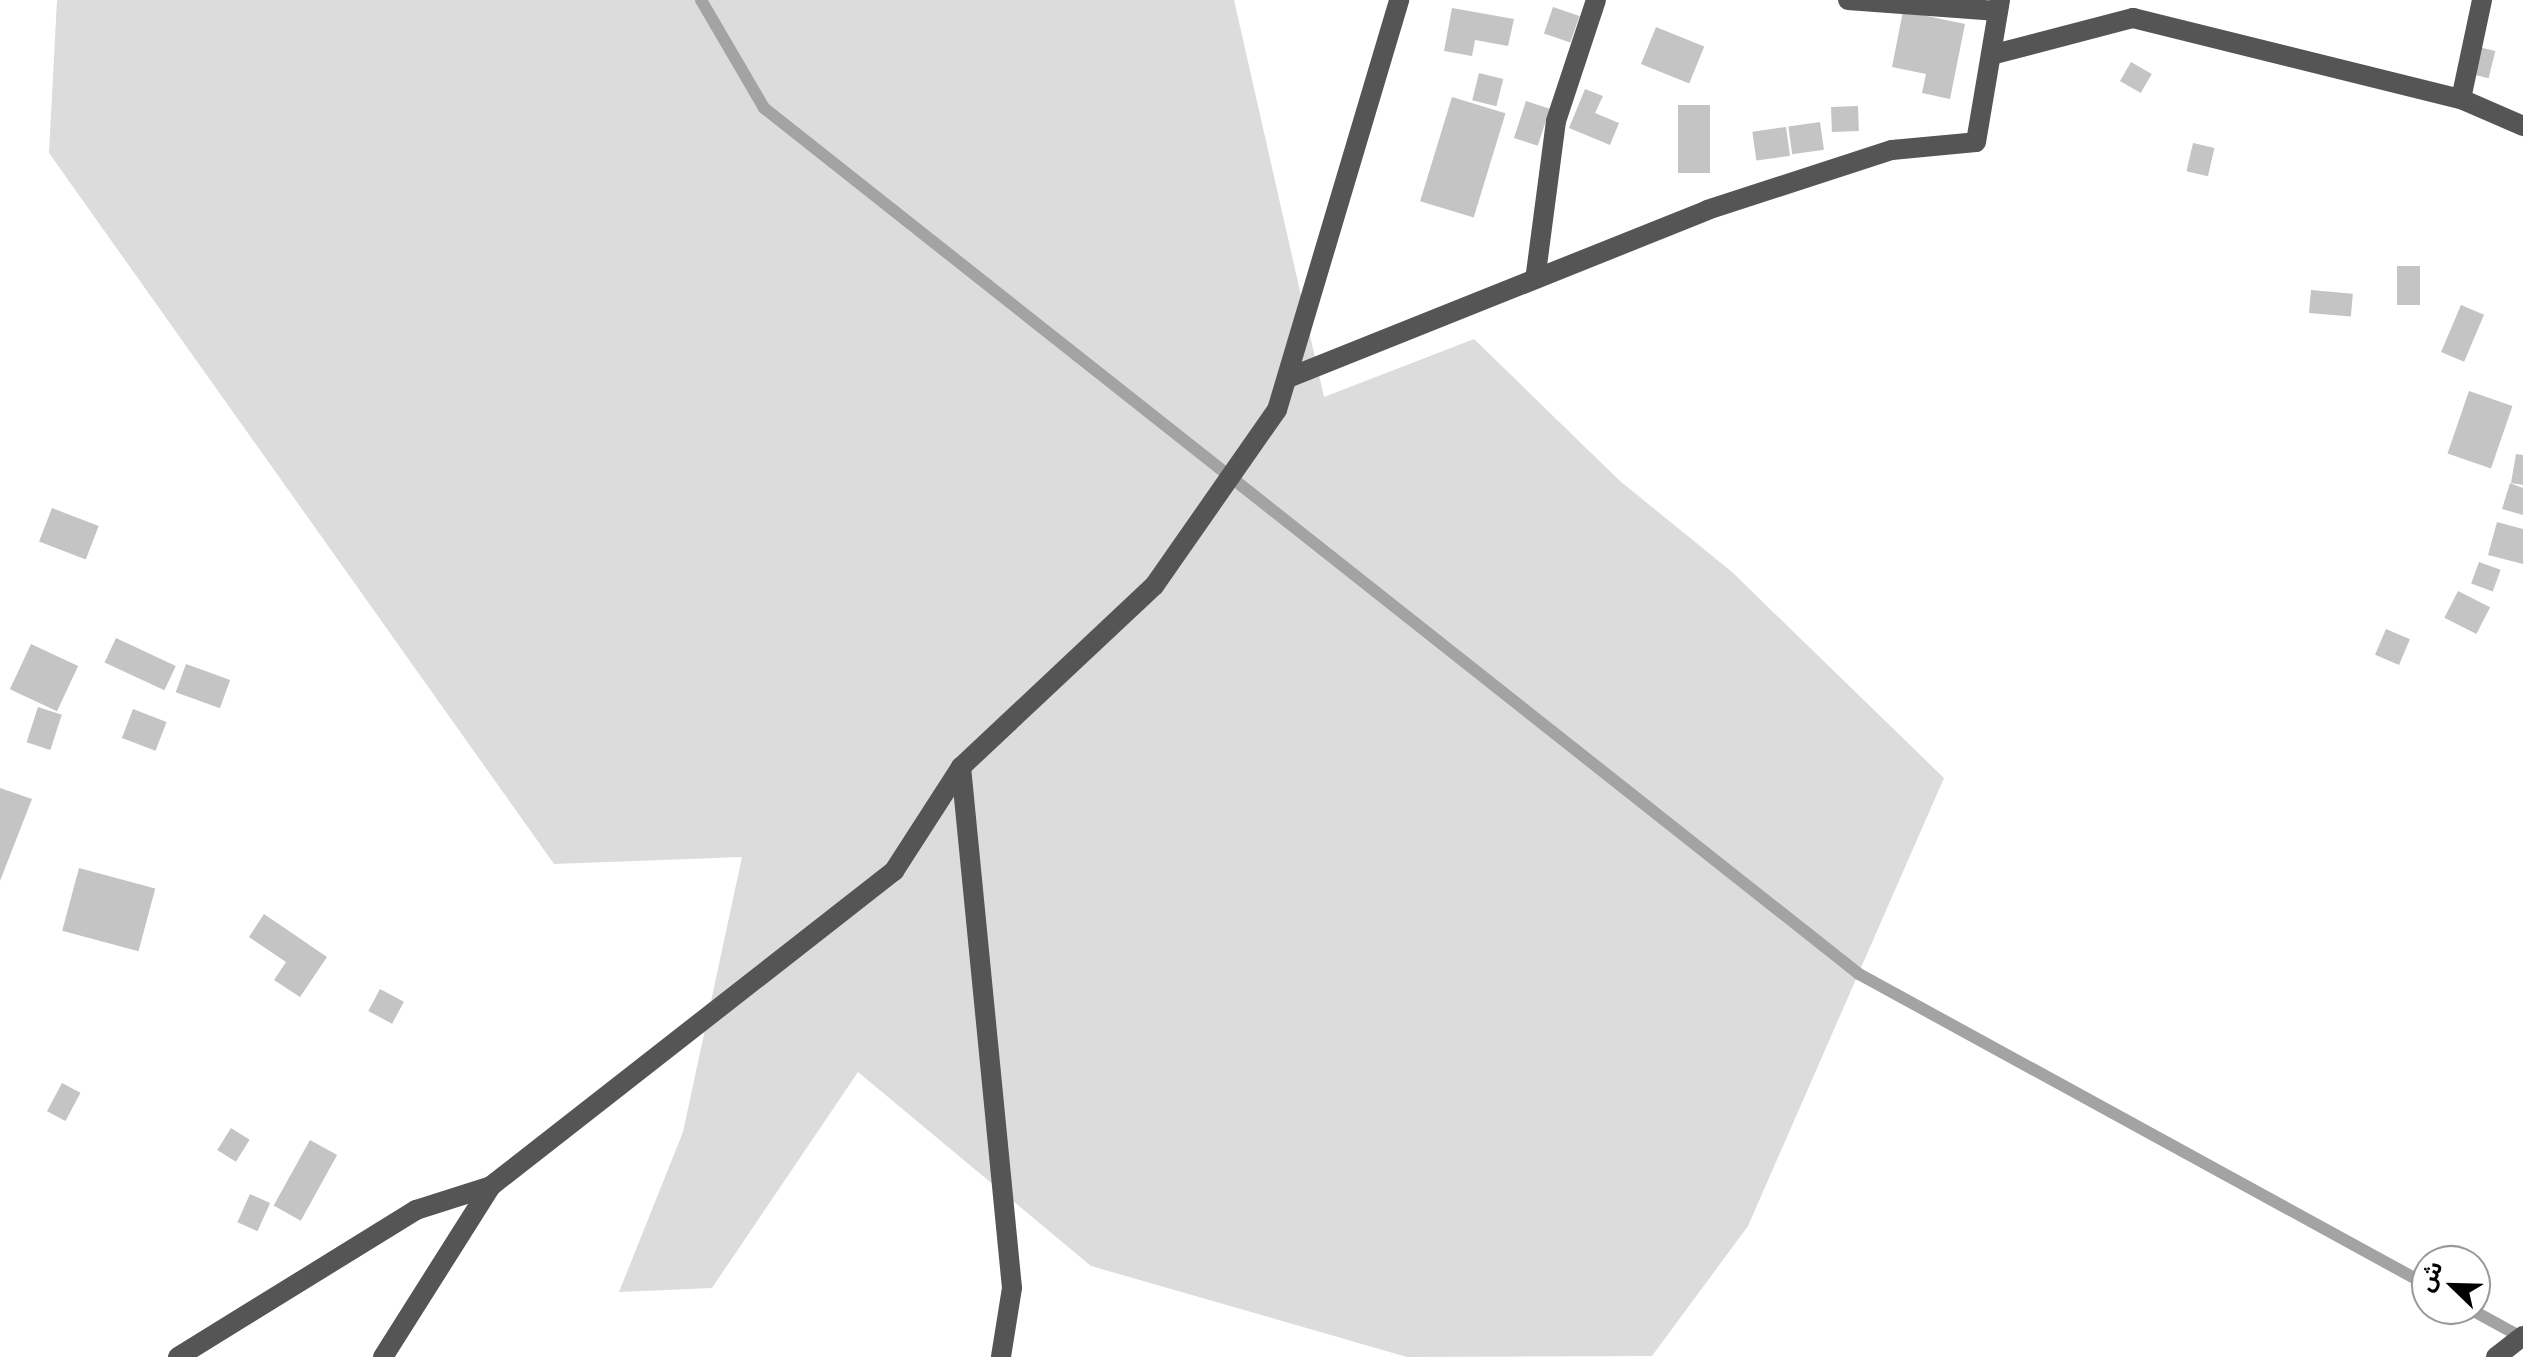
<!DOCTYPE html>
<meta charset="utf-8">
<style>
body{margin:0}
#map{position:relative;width:2523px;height:1357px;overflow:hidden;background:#fff;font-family:Cabin,"Noto Sans Arabic",sans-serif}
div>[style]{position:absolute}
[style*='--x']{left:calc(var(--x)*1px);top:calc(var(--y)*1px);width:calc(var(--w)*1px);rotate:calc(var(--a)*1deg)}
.green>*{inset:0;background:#dcdcdc}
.stream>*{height:12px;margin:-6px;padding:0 6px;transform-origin:6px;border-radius:6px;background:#a3a3a3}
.building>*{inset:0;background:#c4c4c4;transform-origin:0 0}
.minor>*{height:20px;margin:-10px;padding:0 10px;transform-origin:10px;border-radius:10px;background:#555}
span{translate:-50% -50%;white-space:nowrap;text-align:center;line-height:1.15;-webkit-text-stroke:6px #fff;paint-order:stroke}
.north{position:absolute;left:2411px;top:1245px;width:80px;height:80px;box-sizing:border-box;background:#fff;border:2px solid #999;border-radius:50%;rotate:293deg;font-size:22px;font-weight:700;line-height:32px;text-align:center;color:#000}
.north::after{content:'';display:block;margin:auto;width:28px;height:36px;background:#000;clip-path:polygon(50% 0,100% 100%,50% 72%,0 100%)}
</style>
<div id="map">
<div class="green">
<i style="clip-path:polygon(57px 0,1234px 0,1324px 397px,1474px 339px,1620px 481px,1732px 572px,1944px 778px,1748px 1226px,1652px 1356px,1407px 1357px,1091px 1266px,858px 1072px,712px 1288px,619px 1292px,683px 1132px,742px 857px,554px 864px,49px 153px)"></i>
</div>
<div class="stream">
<i style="--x:701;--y:0;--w:125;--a:59.7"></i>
<i style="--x:764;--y:108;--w:1396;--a:38.34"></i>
<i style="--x:1859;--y:974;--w:648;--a:28.7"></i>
<i style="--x:2470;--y:1309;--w:60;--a:28.7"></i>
</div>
<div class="building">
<i style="left:1553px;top:7px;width:28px;height:28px;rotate:19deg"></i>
<i style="clip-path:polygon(1452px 8px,1514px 19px,1508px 46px,1475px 40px,1472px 56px,1444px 51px)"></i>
<i style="clip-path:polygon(1903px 11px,1965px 24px,1950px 99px,1922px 93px,1926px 74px,1892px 67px)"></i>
<i style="left:1656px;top:27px;width:52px;height:40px;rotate:22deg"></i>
<i style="left:2475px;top:46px;width:21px;height:28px;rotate:14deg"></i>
<i style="left:2131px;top:62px;width:24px;height:22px;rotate:30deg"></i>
<i style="left:1479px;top:73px;width:25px;height:28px;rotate:14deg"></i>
<i style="clip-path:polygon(1585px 89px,1603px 96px,1595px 113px,1619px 123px,1610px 145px,1569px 128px)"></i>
<i style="left:1452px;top:97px;width:56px;height:109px;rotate:17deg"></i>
<i style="left:1526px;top:101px;width:25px;height:39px;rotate:18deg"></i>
<i style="left:1710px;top:105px;width:68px;height:32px;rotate:90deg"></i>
<i style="left:1858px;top:106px;width:25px;height:27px;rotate:88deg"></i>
<i style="left:1820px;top:122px;width:28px;height:32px;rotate:82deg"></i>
<i style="left:1786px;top:127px;width:29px;height:34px;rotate:82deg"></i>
<i style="left:2193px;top:143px;width:22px;height:29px;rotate:13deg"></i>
<i style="left:2397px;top:266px;width:23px;height:39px"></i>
<i style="left:2311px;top:290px;width:42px;height:23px;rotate:5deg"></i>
<i style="left:2461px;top:305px;width:25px;height:51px;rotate:23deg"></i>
<i style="left:2469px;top:391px;width:46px;height:66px;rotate:19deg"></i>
<i style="clip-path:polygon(2516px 454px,2523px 455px,2523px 485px,2511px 483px)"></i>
<i style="clip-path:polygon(2510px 483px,2523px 488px,2523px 515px,2502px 509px)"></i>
<i style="left:52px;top:508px;width:50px;height:36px;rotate:21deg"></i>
<i style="clip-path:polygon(2497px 522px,2523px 529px,2523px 564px,2488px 555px)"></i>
<i style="left:2479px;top:562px;width:23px;height:23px;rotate:20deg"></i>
<i style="left:2458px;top:591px;width:36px;height:30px;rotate:27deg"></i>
<i style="left:2386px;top:629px;width:26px;height:28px;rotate:23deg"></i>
<i style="left:116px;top:638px;width:66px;height:27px;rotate:25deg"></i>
<i style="left:31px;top:644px;width:52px;height:50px;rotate:25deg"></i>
<i style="left:186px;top:664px;width:47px;height:30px;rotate:20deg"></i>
<i style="left:38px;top:707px;width:25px;height:37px;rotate:18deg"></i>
<i style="left:133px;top:709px;width:36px;height:31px;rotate:21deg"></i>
<i style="clip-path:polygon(0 788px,32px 799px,0 881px)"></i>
<i style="left:79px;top:868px;width:79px;height:65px;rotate:15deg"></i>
<i style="clip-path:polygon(264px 914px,327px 957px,300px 997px,274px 980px,286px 962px,249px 937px)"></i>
<i style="left:380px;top:989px;width:27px;height:25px;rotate:28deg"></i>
<i style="left:62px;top:1083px;width:21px;height:32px;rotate:28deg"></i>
<i style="left:231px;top:1128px;width:22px;height:26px;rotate:32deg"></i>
<i style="left:310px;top:1140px;width:31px;height:75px;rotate:29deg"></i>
<i style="left:250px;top:1194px;width:22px;height:31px;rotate:24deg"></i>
</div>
<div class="minor">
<i style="--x:1848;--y:0;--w:150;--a:4.2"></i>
<i style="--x:1991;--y:55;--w:147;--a:-14.6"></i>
<i style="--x:2133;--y:18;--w:338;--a:13.9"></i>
<i style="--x:2461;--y:99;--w:68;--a:23.5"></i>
<i style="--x:2461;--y:99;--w:101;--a:-78"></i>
<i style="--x:1536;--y:273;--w:153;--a:-82.5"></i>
<i style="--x:1556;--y:121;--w:127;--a:-71.7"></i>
<i style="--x:1288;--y:378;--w:451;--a:-21.8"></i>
<i style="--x:1707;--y:210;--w:194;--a:-18"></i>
<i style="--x:1892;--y:150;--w:84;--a:-5.4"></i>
<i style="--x:1976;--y:142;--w:144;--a:-80.4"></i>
<i style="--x:961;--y:767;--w:523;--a:84.41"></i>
<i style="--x:1012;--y:1288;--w:70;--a:99.1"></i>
<i style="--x:178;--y:1357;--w:280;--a:-31.7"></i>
<i style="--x:416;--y:1210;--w:79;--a:-17.7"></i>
<i style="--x:383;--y:1357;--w:202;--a:-57.7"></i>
<i style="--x:491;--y:1186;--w:512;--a:-38.01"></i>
<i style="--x:894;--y:871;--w:124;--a:-57.2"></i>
<i style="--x:961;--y:767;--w:265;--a:-43.2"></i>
<i style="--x:1154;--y:586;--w:215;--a:-55.1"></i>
<i style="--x:1277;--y:410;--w:428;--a:-73.4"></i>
<i style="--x:2496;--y:1357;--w:34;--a:-38"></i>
</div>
<div class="north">ش</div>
</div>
